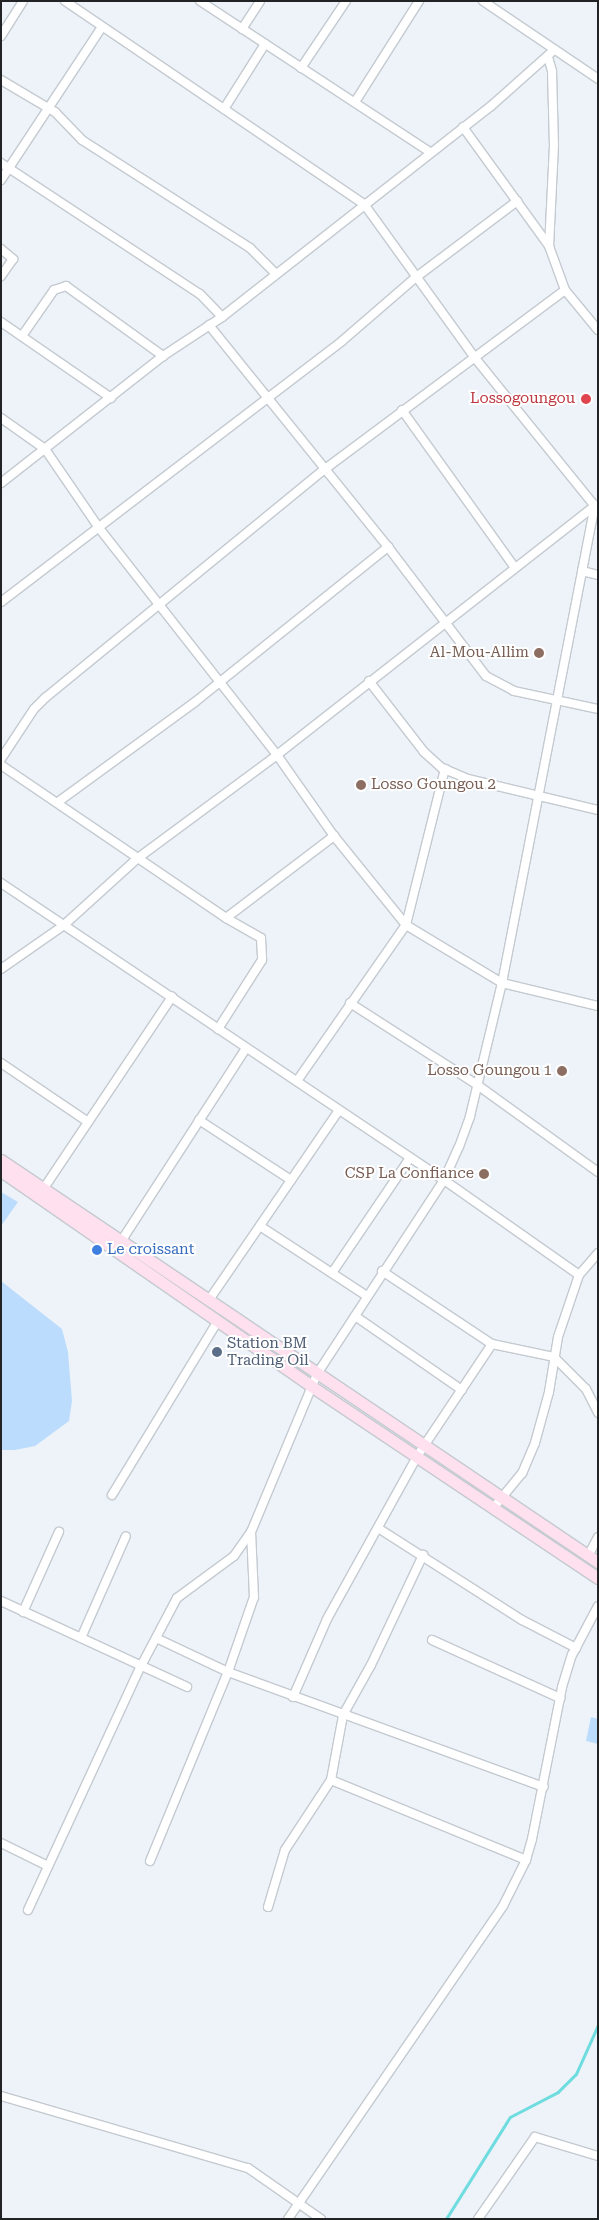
<!DOCTYPE html>
<style>
body{margin:0}
#map{position:relative;width:599px;height:2220px;overflow:hidden;background:#edf3f9;font-family:"Roboto Serif",serif}
div>[style]{position:absolute}
[style*='--x']{left:calc(var(--x)*1px);top:calc(var(--y)*1px);width:calc(var(--w)*1px);rotate:calc(var(--a)*1deg)}
.green>*{inset:0;background:#bcdcfd}
.stream>*{height:2.5px;margin:-1.25px;padding:0 1.25px;transform-origin:1.25px;border-radius:1.25px;background:#6fdcdf}
.roads{filter:drop-shadow(1px 0 #c4cad0) drop-shadow(-1px 0 #c4cad0) drop-shadow(0 1px #c4cad0) drop-shadow(0 -1px #c4cad0)}
.minor>*{height:8px;margin:-4px;padding:0 4px;transform-origin:4px;border-radius:4px;background:#fff}
.secondary>*{height:11px;margin:-5.5px;padding:0 5.5px;transform-origin:5.5px;border-radius:5.5px;background:#fee0ee}
.dots>*{width:14px;height:14px;translate:-50% -50%;box-sizing:border-box;border:2px solid #fff;border-radius:50%}
span{translate:-50% -50%;white-space:nowrap;text-align:center;line-height:1.15;-webkit-text-stroke:4px #fff;paint-order:stroke}
.health-label{font-size:15px;color:#be3a42}
.right{translate:-100% -50%;text-align:right}
.education-label{font-size:15px;color:#785e54}
.left{translate:0 -50%;text-align:left}
.shop-label{font-size:15px;color:#366cbe}
.service-label{font-size:15px;color:#4e5e75}
.frame{position:absolute;inset:0;border:2px solid #212325;pointer-events:none}
</style>
<div id="map">
<div class="green">
<i style="clip-path:polygon(1px 1192px,18px 1202px,1px 1226px)"></i>
<i style="clip-path:polygon(1px 1281px,62px 1329px,68px 1352px,72px 1401px,69px 1421px,35px 1446px,15px 1450px,1px 1450px)"></i>
<i style="clip-path:polygon(591px 1717px,598px 1719px,598px 1744px,586px 1741px)"></i>
</div>
<div class="stream">
<i style="--x:446;--y:2219;--w:120;--a:-57.9"></i>
<i style="--x:510;--y:2117;--w:54;--a:-27.5"></i>
<i style="--x:558;--y:2092;--w:25;--a:-45"></i>
<i style="--x:576;--y:2074;--w:54;--a:-65.8"></i>
</div>
<div class="roads">
<div class="minor">
<i style="--x:65;--y:1;--w:361;--a:34.2"></i>
<i style="--x:364;--y:204;--w:190;--a:54.2"></i>
<i style="--x:475;--y:358;--w:191;--a:51"></i>
<i style="--x:200;--y:1;--w:275;--a:33.3"></i>
<i style="--x:483;--y:1;--w:139;--a:34.1"></i>
<i style="--x:242;--y:29;--w:33;--a:-57"></i>
<i style="--x:1;--y:36;--w:41;--a:-57.8"></i>
<i style="--x:548;--y:57;--w:15;--a:74"></i>
<i style="--x:552;--y:71;--w:74;--a:88.5"></i>
<i style="--x:554;--y:145;--w:101;--a:92.8"></i>
<i style="--x:301;--y:68;--w:81;--a:-56.1"></i>
<i style="--x:1;--y:80;--w:63;--a:30.7"></i>
<i style="--x:55;--y:112;--w:39;--a:46"></i>
<i style="--x:82;--y:140;--w:200;--a:32.7"></i>
<i style="--x:250;--y:248;--w:37;--a:45"></i>
<i style="--x:355;--y:102;--w:120;--a:-57.6"></i>
<i style="--x:224;--y:109;--w:77;--a:-57.8"></i>
<i style="--x:463;--y:127;--w:147;--a:54.1"></i>
<i style="--x:549;--y:246;--w:47;--a:70"></i>
<i style="--x:565;--y:290;--w:52;--a:50.5"></i>
<i style="--x:1;--y:163;--w:238;--a:33.4"></i>
<i style="--x:200;--y:294;--w:32;--a:46"></i>
<i style="--x:1;--y:180;--w:183;--a:-56.6"></i>
<i style="--x:1;--y:249;--w:16;--a:40"></i>
<i style="--x:13;--y:259;--w:21;--a:125"></i>
<i style="--x:1;--y:322;--w:134;--a:34.6"></i>
<i style="--x:209;--y:325;--w:285;--a:51.1"></i>
<i style="--x:388;--y:547;--w:162;--a:52.8"></i>
<i style="--x:486;--y:676;--w:32;--a:28"></i>
<i style="--x:514;--y:691;--w:86;--a:12.1"></i>
<i style="--x:22;--y:336;--w:56;--a:-55.2"></i>
<i style="--x:54;--y:290;--w:13;--a:-18"></i>
<i style="--x:66;--y:286;--w:120;--a:35.8"></i>
<i style="--x:402;--y:410;--w:194;--a:54.4"></i>
<i style="--x:1;--y:418;--w:54;--a:35.2"></i>
<i style="--x:45;--y:449;--w:96;--a:55.6"></i>
<i style="--x:99;--y:528;--w:288;--a:51.9"></i>
<i style="--x:277;--y:755;--w:99;--a:54.9"></i>
<i style="--x:334;--y:836;--w:114;--a:51"></i>
<i style="--x:406;--y:925;--w:112;--a:31.1"></i>
<i style="--x:502;--y:983;--w:99;--a:13.5"></i>
<i style="--x:1;--y:483;--w:206;--a:-38.1"></i>
<i style="--x:163;--y:356;--w:71;--a:-33.5"></i>
<i style="--x:222;--y:317;--w:342;--a:-38.1"></i>
<i style="--x:491;--y:106;--w:84;--a:-41.6"></i>
<i style="--x:582;--y:571;--w:16;--a:14"></i>
<i style="--x:1;--y:602;--w:429;--a:-37.4"></i>
<i style="--x:342;--y:341;--w:96;--a:-40.8"></i>
<i style="--x:415;--y:278;--w:128;--a:-37"></i>
<i style="--x:369;--y:681;--w:90;--a:52.2"></i>
<i style="--x:424;--y:752;--w:24;--a:42"></i>
<i style="--x:442;--y:768;--w:28;--a:23"></i>
<i style="--x:468;--y:779;--w:134;--a:13.4"></i>
<i style="--x:1;--y:759;--w:60;--a:-56.6"></i>
<i style="--x:34;--y:709;--w:16;--a:-45"></i>
<i style="--x:45;--y:698;--w:362;--a:-39.3"></i>
<i style="--x:325;--y:469;--w:299;--a:-36.7"></i>
<i style="--x:1;--y:765;--w:272;--a:34.2"></i>
<i style="--x:226;--y:918;--w:40;--a:29.7"></i>
<i style="--x:261;--y:938;--w:22;--a:87"></i>
<i style="--x:262;--y:960;--w:82;--a:122.5"></i>
<i style="--x:58;--y:802;--w:170;--a:-36.1"></i>
<i style="--x:195;--y:702;--w:248;--a:-38.8"></i>
<i style="--x:1;--y:883;--w:533;--a:33.84"></i>
<i style="--x:444;--y:1180;--w:165;--a:35.1"></i>
<i style="--x:579;--y:1275;--w:65;--a:108.7"></i>
<i style="--x:558;--y:1337;--w:56;--a:99.3"></i>
<i style="--x:549;--y:1392;--w:53;--a:105.4"></i>
<i style="--x:535;--y:1443;--w:33;--a:113"></i>
<i style="--x:522;--y:1473;--w:43;--a:129.3"></i>
<i style="--x:226;--y:918;--w:136;--a:-37.2"></i>
<i style="--x:1;--y:969;--w:77;--a:-34.9"></i>
<i style="--x:64;--y:925;--w:100;--a:-42.2"></i>
<i style="--x:138;--y:858;--w:173;--a:-36.5"></i>
<i style="--x:277;--y:755;--w:405;--a:-38.1"></i>
<i style="--x:350;--y:1003;--w:150;--a:32.7"></i>
<i style="--x:476;--y:1084;--w:150;--a:35.8"></i>
<i style="--x:1;--y:1063;--w:105;--a:34.1"></i>
<i style="--x:297;--y:1081;--w:190;--a:-55.1"></i>
<i style="--x:406;--y:925;--w:161;--a:-76"></i>
<i style="--x:199;--y:1120;--w:110;--a:33.1"></i>
<i style="--x:42;--y:1191;--w:234;--a:-56.2"></i>
<i style="--x:260;--y:1226;--w:128;--a:33.2"></i>
<i style="--x:120;--y:1243;--w:232;--a:-57.1"></i>
<i style="--x:382;--y:1271;--w:132;--a:33.6"></i>
<i style="--x:492;--y:1344;--w:63;--a:11.8"></i>
<i style="--x:554;--y:1357;--w:45;--a:45"></i>
<i style="--x:586;--y:1389;--w:27;--a:63"></i>
<i style="--x:332;--y:1273;--w:139;--a:-55.9"></i>
<i style="--x:579;--y:1275;--w:29;--a:-49"></i>
<i style="--x:209;--y:1300;--w:230;--a:-55.6"></i>
<i style="--x:355;--y:1316;--w:130;--a:34.7"></i>
<i style="--x:112;--y:1495;--w:204;--a:-58.7"></i>
<i style="--x:378;--y:1528;--w:171;--a:32.6"></i>
<i style="--x:522;--y:1620;--w:61;--a:27.4"></i>
<i style="--x:588;--y:1556;--w:21;--a:-62"></i>
<i style="--x:1;--y:1601;--w:205;--a:24.8"></i>
<i style="--x:23;--y:1612;--w:88;--a:-65.8"></i>
<i style="--x:81;--y:1638;--w:111;--a:-66.2"></i>
<i style="--x:156;--y:1638;--w:80;--a:25.3"></i>
<i style="--x:228;--y:1672;--w:336;--a:20"></i>
<i style="--x:432;--y:1640;--w:141;--a:24.4"></i>
<i style="--x:293;--y:1697;--w:85;--a:-66.4"></i>
<i style="--x:327;--y:1619;--w:188;--a:-61"></i>
<i style="--x:418;--y:1455;--w:133;--a:-56.3"></i>
<i style="--x:331;--y:1780;--w:211;--a:22.3"></i>
<i style="--x:1;--y:1843;--w:52;--a:26.1"></i>
<i style="--x:150;--y:1861;--w:204;--a:-67.6"></i>
<i style="--x:228;--y:1672;--w:79;--a:-70.9"></i>
<i style="--x:254;--y:1597;--w:65;--a:-92.6"></i>
<i style="--x:268;--y:1907;--w:59;--a:-73.4"></i>
<i style="--x:285;--y:1850;--w:84;--a:-56.7"></i>
<i style="--x:331;--y:1780;--w:66;--a:-79.5"></i>
<i style="--x:343;--y:1715;--w:57;--a:-60.8"></i>
<i style="--x:371;--y:1665;--w:122;--a:-64.7"></i>
<i style="--x:28;--y:1910;--w:269;--a:-65.2"></i>
<i style="--x:141;--y:1666;--w:77;--a:-62.1"></i>
<i style="--x:177;--y:1598;--w:71;--a:-36.4"></i>
<i style="--x:234;--y:1556;--w:29;--a:-55"></i>
<i style="--x:251;--y:1532;--w:171;--a:-67.3"></i>
<i style="--x:317;--y:1374;--w:232;--a:-56.8"></i>
<i style="--x:444;--y:1180;--w:36;--a:-66"></i>
<i style="--x:459;--y:1147;--w:33;--a:-70"></i>
<i style="--x:470;--y:1116;--w:137;--a:-76.5"></i>
<i style="--x:502;--y:983;--w:486;--a:-79"></i>
<i style="--x:1;--y:2096;--w:257;--a:16.3"></i>
<i style="--x:248;--y:2168;--w:89;--a:34.9"></i>
<i style="--x:288;--y:2219;--w:380;--a:-55.5"></i>
<i style="--x:503;--y:1906;--w:51;--a:-63.4"></i>
<i style="--x:526;--y:1860;--w:22;--a:-74"></i>
<i style="--x:532;--y:1839;--w:155;--a:-78.8"></i>
<i style="--x:562;--y:1687;--w:34;--a:-73"></i>
<i style="--x:572;--y:1655;--w:55;--a:-62"></i>
<i style="--x:478;--y:2219;--w:100;--a:-55.2"></i>
<i style="--x:535;--y:2137;--w:66;--a:16.8"></i>
</div>
<div class="secondary">
<i style="--x:1;--y:1160;--w:720;--a:33.96"></i>
<i style="--x:1;--y:1171;--w:377;--a:34.7"></i>
<i style="--x:311;--y:1386;--w:345;--a:33.8"></i>
</div>
</div>
<div class="dots">
<i style="left:586px;top:399px;background:#e0444e"></i>
<i style="left:539px;top:653px;background:#8d6e63"></i>
<i style="left:361px;top:785px;background:#8d6e63"></i>
<i style="left:562px;top:1071px;background:#8d6e63"></i>
<i style="left:484px;top:1174px;background:#8d6e63"></i>
<i style="left:97px;top:1250px;background:#3f7fe0"></i>
<i style="left:217px;top:1352px;background:#5c6f8a"></i>
</div>
<div class="health-label">
<span class="right" style="left:575px;top:399px">Lossogoungou</span>
</div>
<div class="education-label">
<span class="right" style="left:529px;top:653px">Al-Mou-Allim</span>
<span class="left" style="left:371px;top:785px">Losso Goungou 2</span>
<span class="right" style="left:552px;top:1071px">Losso Goungou 1</span>
<span class="right" style="left:474px;top:1174px">CSP La Confiance</span>
</div>
<div class="shop-label">
<span class="left" style="left:107px;top:1250px">Le croissant</span>
</div>
<div class="service-label">
<span class="left" style="left:227px;top:1352px">Station BM<br>Trading Oil</span>
</div>
<div class="frame"></div>
</div>
